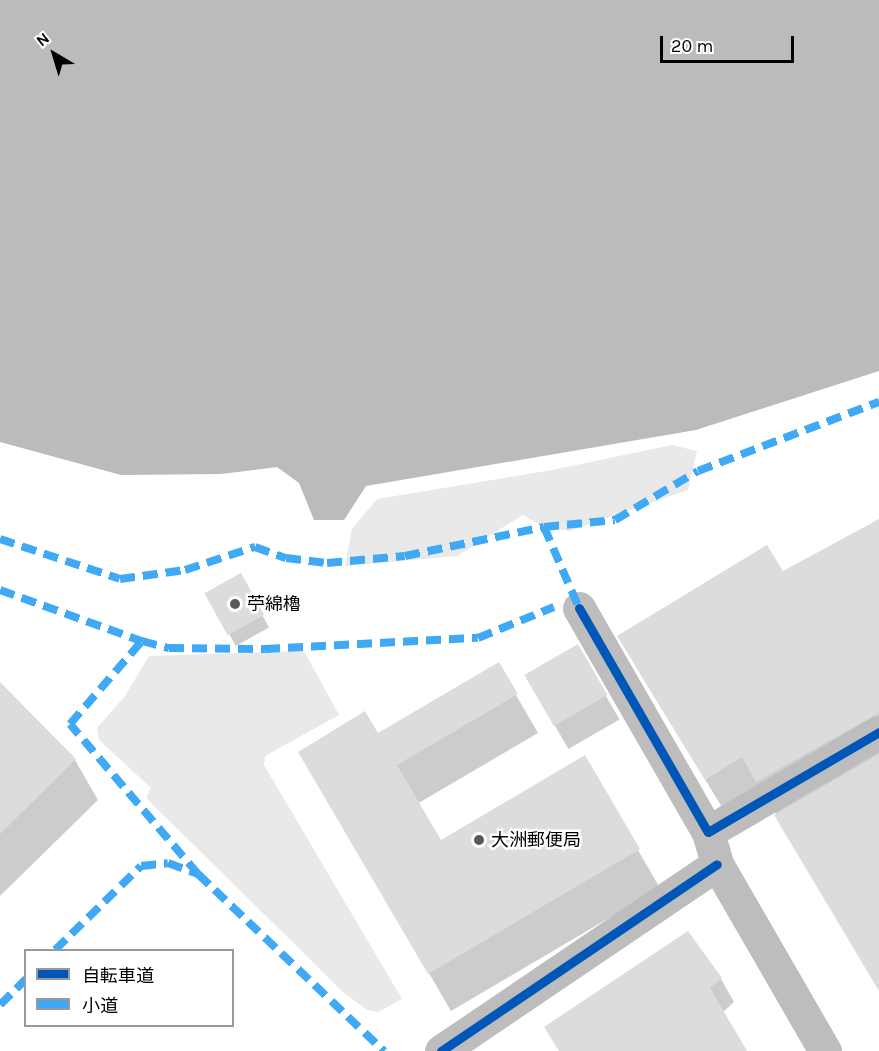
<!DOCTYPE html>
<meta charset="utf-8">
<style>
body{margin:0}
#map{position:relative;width:879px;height:1051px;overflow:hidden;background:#fff;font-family:Karla,"Noto Sans JP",sans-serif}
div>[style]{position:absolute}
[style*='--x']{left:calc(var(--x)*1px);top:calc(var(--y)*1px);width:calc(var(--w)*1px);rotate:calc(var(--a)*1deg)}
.green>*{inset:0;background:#e9e9e9}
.water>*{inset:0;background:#bbb}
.shadow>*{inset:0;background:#0003;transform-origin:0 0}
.building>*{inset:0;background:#dcdcdc;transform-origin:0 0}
.minor>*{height:33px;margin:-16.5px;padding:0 16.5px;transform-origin:16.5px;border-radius:16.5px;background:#bdbdbd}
.tertiary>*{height:33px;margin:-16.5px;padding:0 16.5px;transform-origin:16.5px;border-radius:16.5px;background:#bdbdbd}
.quiet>*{height:8px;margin-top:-4px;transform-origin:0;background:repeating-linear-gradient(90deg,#3fa9f5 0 15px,transparent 0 23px)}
.cycleway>*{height:9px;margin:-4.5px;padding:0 4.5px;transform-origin:4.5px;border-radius:4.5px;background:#0057b8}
.dots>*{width:16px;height:16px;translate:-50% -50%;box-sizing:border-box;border:3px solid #fff;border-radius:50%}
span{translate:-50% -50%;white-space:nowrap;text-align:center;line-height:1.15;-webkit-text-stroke:5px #fff;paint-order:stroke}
.poi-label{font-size:18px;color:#000}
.left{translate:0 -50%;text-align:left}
.legend{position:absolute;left:24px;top:949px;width:210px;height:78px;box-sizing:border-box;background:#fff;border:2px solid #999;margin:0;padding:8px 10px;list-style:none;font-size:18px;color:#000}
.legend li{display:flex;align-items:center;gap:12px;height:30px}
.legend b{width:30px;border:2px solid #999}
.north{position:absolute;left:24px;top:24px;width:60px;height:60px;-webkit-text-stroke:4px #fff;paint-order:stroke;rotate:322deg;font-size:16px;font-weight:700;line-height:24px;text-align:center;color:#000}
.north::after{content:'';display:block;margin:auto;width:21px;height:27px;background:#000;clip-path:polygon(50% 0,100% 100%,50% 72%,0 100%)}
.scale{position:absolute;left:660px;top:36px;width:134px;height:27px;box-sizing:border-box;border:3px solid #000;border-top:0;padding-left:8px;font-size:18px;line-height:21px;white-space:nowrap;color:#000;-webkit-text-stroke:4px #fff;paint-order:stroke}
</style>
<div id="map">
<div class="green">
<i style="clip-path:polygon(672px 445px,697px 451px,688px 490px,570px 531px,544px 527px,523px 515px,457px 556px,345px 566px,352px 529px,377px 499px,552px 470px)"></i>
<i style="clip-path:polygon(304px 651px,339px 715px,265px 756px,264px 765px,402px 999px,378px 1012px,367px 1010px,343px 992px,146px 798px,151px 788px,99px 740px,97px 728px,125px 696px,149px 656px)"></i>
</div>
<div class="water">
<i style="clip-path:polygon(0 0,879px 0,879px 371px,696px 430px,366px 486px,344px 520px,314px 520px,299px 483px,277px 467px,221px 474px,121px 475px,0 442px)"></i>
</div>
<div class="shadow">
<i style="clip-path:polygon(879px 521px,879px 989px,762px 790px,725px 812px,638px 670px,782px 573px)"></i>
<i style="left:240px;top:575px;width:60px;height:38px;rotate:61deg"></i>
<i style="left:577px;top:646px;width:85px;height:59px;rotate:60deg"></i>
<i style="clip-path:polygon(498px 664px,538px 733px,417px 804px,440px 842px,584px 757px,660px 888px,451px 1011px,300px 752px,377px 735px)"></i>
<i style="clip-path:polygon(0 685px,75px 760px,98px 800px,0 896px)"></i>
<i style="clip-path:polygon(721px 979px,734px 1002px,723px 1012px,747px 1051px,560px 1051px)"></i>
</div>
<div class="building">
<i style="clip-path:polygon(879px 519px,879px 713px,756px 782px,742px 757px,705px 780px,617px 636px,767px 545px,783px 571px)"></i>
<i style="left:241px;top:573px;width:48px;height:42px;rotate:61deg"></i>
<i style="left:578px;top:644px;width:59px;height:62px;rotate:60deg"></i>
<i style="clip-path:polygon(499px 662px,518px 694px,397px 765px,441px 840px,585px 755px,640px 849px,428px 974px,298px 752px,365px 711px,378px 733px)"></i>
<i style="clip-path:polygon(0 682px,76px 759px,0 834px)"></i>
<i style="clip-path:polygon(879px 754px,879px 991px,774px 815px)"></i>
<i style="clip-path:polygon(688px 931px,722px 978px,710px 988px,747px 1051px,559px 1051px,544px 1027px)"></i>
</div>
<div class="minor">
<i style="--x:579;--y:608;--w:258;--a:60.1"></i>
<i style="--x:708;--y:832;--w:198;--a:-30.3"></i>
<i style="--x:441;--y:1051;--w:333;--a:-34.1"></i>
</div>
<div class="tertiary">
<i style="--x:708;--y:832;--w:33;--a:74"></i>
<i style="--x:717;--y:864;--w:216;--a:60"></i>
</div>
<div class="quiet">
<i style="--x:544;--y:527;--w:71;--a:-5.6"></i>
<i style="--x:615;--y:520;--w:96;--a:-30.6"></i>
<i style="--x:698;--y:471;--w:194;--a:-20.9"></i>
<i style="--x:0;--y:539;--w:126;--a:18.4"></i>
<i style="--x:120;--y:579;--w:66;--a:-7.9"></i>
<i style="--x:185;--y:570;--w:74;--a:-18.2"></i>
<i style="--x:255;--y:547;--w:33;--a:20"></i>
<i style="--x:286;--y:558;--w:41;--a:7"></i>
<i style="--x:327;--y:563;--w:78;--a:-5.1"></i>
<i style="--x:405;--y:556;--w:142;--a:-11.8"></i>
<i style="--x:544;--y:527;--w:88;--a:66.6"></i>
<i style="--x:0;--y:590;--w:151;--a:19.8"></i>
<i style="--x:198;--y:874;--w:197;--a:-130.5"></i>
<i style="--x:70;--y:724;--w:110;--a:-49.1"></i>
<i style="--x:142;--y:641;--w:28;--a:15"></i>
<i style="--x:169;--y:648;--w:96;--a:0.6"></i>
<i style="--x:265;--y:649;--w:213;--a:-3"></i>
<i style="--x:478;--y:638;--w:82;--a:-22.2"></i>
<i style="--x:55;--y:950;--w:120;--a:-44.3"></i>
<i style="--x:141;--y:866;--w:27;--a:-6"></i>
<i style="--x:168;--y:863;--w:32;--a:20"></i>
<i style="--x:198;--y:874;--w:257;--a:43.6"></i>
<i style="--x:0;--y:1005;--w:37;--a:-45"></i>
</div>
<div class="cycleway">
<i style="--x:579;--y:608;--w:258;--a:60.1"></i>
<i style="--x:708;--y:832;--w:198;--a:-30.3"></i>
<i style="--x:441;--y:1051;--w:333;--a:-34.1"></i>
</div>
<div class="dots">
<i style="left:235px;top:604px;background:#595959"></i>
<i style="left:479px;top:840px;background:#595959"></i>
</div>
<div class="poi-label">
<span class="left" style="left:247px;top:604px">苧綿櫓</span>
<span class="left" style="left:491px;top:840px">大洲郵便局</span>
</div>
<ul class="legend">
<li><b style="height:8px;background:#0057b8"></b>自転車道</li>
<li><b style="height:8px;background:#3fa9f5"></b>小道</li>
</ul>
<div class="north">N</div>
<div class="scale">20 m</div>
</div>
